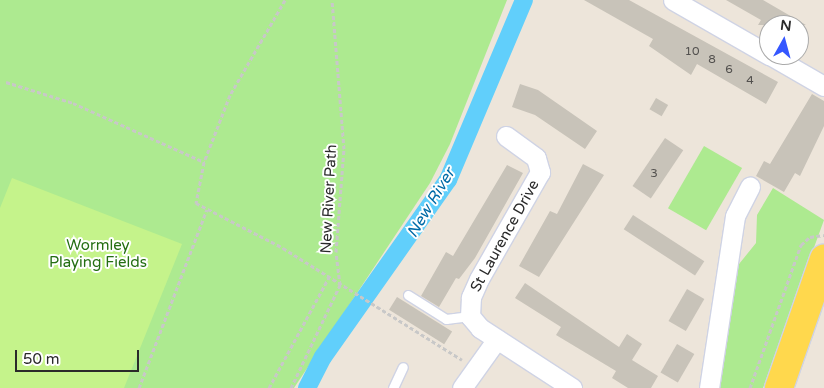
<!DOCTYPE html>
<style>
body{margin:0}
#map{position:relative;width:824px;height:388px;overflow:hidden;background:#ede5da;font-family:"Varela Round",sans-serif}
div>[style]{position:absolute}
[style*='--x']{left:calc(var(--x)*1px);top:calc(var(--y)*1px);width:calc(var(--w)*1px);rotate:calc(var(--a)*1deg)}
.green>*{inset:0;background:#adea90;transform-origin:0 0}
.pitch>*{inset:0;background:#c5f38b}
.canal>*{height:18px;margin:-9px;padding:0 9px;transform-origin:9px;border-radius:9px;background:#61cffb}
.building>*{inset:0;background:#c8c3b9;transform-origin:0 0}
.path>*{height:3px;margin-top:-1.5px;transform-origin:0;background:repeating-linear-gradient(90deg,#c8c8c8 0 4px,transparent 0 6.5px)}
.roads{filter:drop-shadow(1px 0 #cfd3e4) drop-shadow(-1px 0 #cfd3e4) drop-shadow(0 1px #cfd3e4) drop-shadow(0 -1px #cfd3e4)}
.lane>*{height:9px;margin:-4.5px;padding:0 4.5px;transform-origin:4.5px;border-radius:4.5px;background:#fff}
.street>*{height:19px;margin:-9.5px;padding:0 9.5px;transform-origin:9.5px;border-radius:9.5px;background:#fff}
.primary>*{height:28px;margin:-14px;padding:0 14px;transform-origin:14px;border-radius:14px;background:#ffd84d}
span{translate:-50% -50%;white-space:nowrap;text-align:center;line-height:1.15;-webkit-text-stroke:4px #fff;paint-order:stroke}
.number-label{font-size:12px;color:#52504e}
.number-label span{-webkit-text-stroke-width:0}
.street-label{font-size:15px;color:#2a2a2a}
.park-label{font-size:15px;color:#246e12}
.water-label{font-size:16px;color:#006ba7;font-style:italic}
.north{position:absolute;left:759px;top:15px;width:50px;height:50px;box-sizing:border-box;background:#fff;border:1px solid #aaa;border-radius:50%;rotate:7deg;font-size:14px;font-weight:700;line-height:20px;text-align:center;color:#2a2a2a}
.north::after{content:'';display:block;margin:auto;width:18px;height:22px;background:#3557ff;clip-path:polygon(50% 0,100% 100%,50% 72%,0 100%)}
.scale{position:absolute;left:15px;top:350px;width:124px;height:22px;box-sizing:border-box;border:2px solid #2a2a2a;border-top:0;padding-left:6px;font-size:15px;line-height:18px;white-space:nowrap;color:#2a2a2a;-webkit-text-stroke:4px #fff;paint-order:stroke}
</style>
<div id="map">
<div class="green">
<i style="clip-path:polygon(0 0,507px 0,450px 144px,430px 183px,294px 388px,0 388px)"></i>
<i style="left:704px;top:146px;width:44px;height:72px;rotate:30deg"></i>
<i style="clip-path:polygon(773px 188px,824px 220px,763px 388px,718px 388px,735px 269px,756px 243px,757px 215px)"></i>
</div>
<div class="pitch">
<i style="clip-path:polygon(12px 178px,182px 244px,124px 388px,0 388px,0 208px)"></i>
</div>
<div class="canal">
<i style="--x:307;--y:388;--w:35;--a:-63"></i>
<i style="--x:323;--y:357;--w:217;--a:-54.8"></i>
<i style="--x:448;--y:180;--w:195;--a:-67.1"></i>
</div>
<div class="building">
<i style="clip-path:polygon(584px 0,629px 0,778px 82px,766px 104px,697px 64px,691px 75px,649px 46px,653px 39px)"></i>
<i style="clip-path:polygon(726px 0,763px 0,806px 25px,758px 25px,761px 20px)"></i>
<i style="clip-path:polygon(520px 84px,538px 90px,597px 131px,585px 149px,535px 115px,512px 107px)"></i>
<i style="clip-path:polygon(812px 94px,824px 101px,824px 126px,800px 176px,795px 173px,784px 192px,756px 176px,764px 161px,770px 164px)"></i>
<i style="left:656px;top:98px;width:14px;height:13px;rotate:30deg"></i>
<i style="left:665px;top:138px;width:22px;height:58px;rotate:34deg"></i>
<i style="clip-path:polygon(583px 164px,604px 175px,539px 277px,519px 266px,550px 211px,557px 214px)"></i>
<i style="clip-path:polygon(507px 165px,523px 173px,475px 258px,459px 279px,456px 278px,439px 307px,421px 296px,446px 252px,453px 256px)"></i>
<i style="left:633px;top:215px;width:85px;height:17px;rotate:33deg"></i>
<i style="clip-path:polygon(525px 283px,619px 347px,627px 334px,642px 344px,632px 360px,658px 376px,651px 388px,628px 388px,612px 378px,616px 371px,556px 335px,561px 327px,515px 298px)"></i>
<i style="left:687px;top:289px;width:20px;height:37px;rotate:30deg"></i>
<i style="left:397px;top:297px;width:65px;height:15px;rotate:32deg"></i>
<i style="left:677px;top:344px;width:20px;height:33px;rotate:30deg"></i>
</div>
<div class="path">
<i style="--x:285;--y:0;--w:110;--a:120.1"></i>
<i style="--x:230;--y:95;--w:72;--a:111.2"></i>
<i style="--x:204;--y:162;--w:42;--a:101"></i>
<i style="--x:196;--y:203;--w:98;--a:27.3"></i>
<i style="--x:283;--y:248;--w:211;--a:32"></i>
<i style="--x:6;--y:82;--w:70;--a:17.4"></i>
<i style="--x:73;--y:103;--w:144;--a:24.2"></i>
<i style="--x:139;--y:388;--w:191;--a:-69.2"></i>
<i style="--x:269;--y:388;--w:126;--a:-61.6"></i>
<i style="--x:291;--y:388;--w:114;--a:-64.6"></i>
<i style="--x:340;--y:285;--w:33;--a:-97"></i>
<i style="--x:336;--y:252;--w:103;--a:-85.6"></i>
<i style="--x:344;--y:149;--w:149;--a:-94.6"></i>
<i style="--x:750;--y:388;--w:152;--a:-70.4"></i>
<i style="--x:801;--y:245;--w:12;--a:-42"></i>
<i style="--x:810;--y:237;--w:14;--a:-8"></i>
</div>
<div class="roads">
<div class="lane">
<i style="--x:408;--y:295;--w:45;--a:32.3"></i>
<i style="--x:446;--y:319;--w:24;--a:-7"></i>
<i style="--x:393;--y:388;--w:23;--a:-65"></i>
</div>
<div class="street">
<i style="--x:673;--y:0;--w:111;--a:29.8"></i>
<i style="--x:770;--y:55;--w:62;--a:29.9"></i>
<i style="--x:506;--y:136;--w:37;--a:36"></i>
<i style="--x:536;--y:158;--w:15;--a:74"></i>
<i style="--x:540;--y:172;--w:123;--a:119.7"></i>
<i style="--x:479;--y:279;--w:20;--a:114"></i>
<i style="--x:471;--y:297;--w:19;--a:93"></i>
<i style="--x:470;--y:316;--w:16;--a:50"></i>
<i style="--x:480;--y:328;--w:110;--a:33.1"></i>
<i style="--x:462;--y:388;--w:60;--a:-54.5"></i>
<i style="--x:709;--y:388;--w:174;--a:-81.4"></i>
<i style="--x:735;--y:216;--w:33;--a:-63"></i>
</div>
<div class="primary">
<i style="--x:779;--y:388;--w:137;--a:-70.8"></i>
</div>
</div>
<div class="number-label">
<span style="left:692px;top:52px">10</span>
<span style="left:712px;top:60px">8</span>
<span style="left:729px;top:70px">6</span>
<span style="left:750px;top:81px">4</span>
<span style="left:654px;top:174px">3</span>
</div>
<div class="street-label">
<span style="left:329px;top:199px;rotate:-87deg">New River Path</span>
<span style="left:505px;top:236px;rotate:-61deg">St Laurence Drive</span>
</div>
<div class="park-label">
<span style="left:98px;top:254px">Wormley<br>Playing Fields</span>
</div>
<div class="water-label">
<span style="left:431px;top:203px;rotate:-59deg">New River</span>
</div>
<div class="north">N</div>
<div class="scale">50 m</div>
</div>
